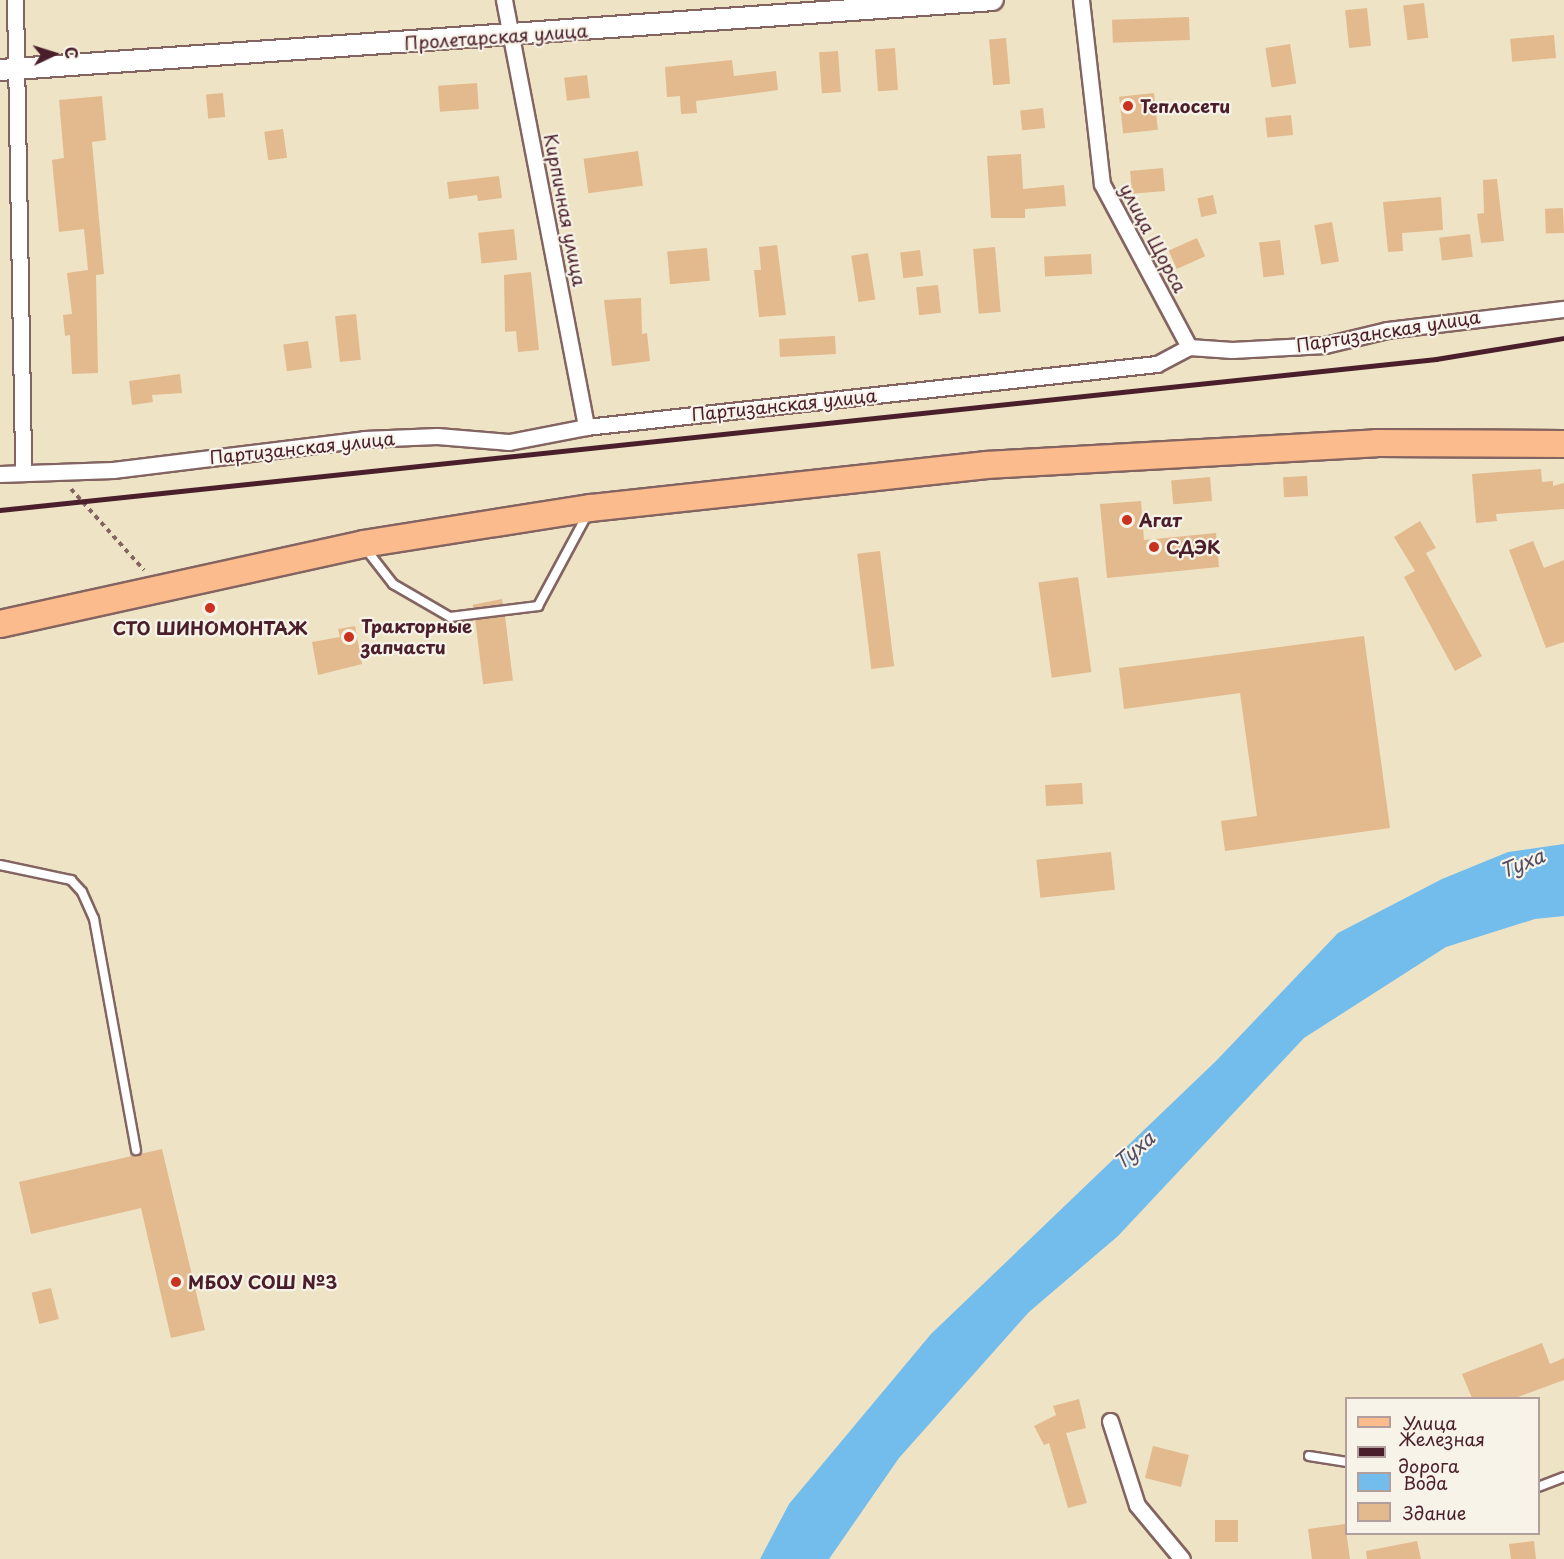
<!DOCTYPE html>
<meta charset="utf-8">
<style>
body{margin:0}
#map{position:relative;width:1564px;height:1559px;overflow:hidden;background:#eee3c5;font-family:"Playpen Sans",sans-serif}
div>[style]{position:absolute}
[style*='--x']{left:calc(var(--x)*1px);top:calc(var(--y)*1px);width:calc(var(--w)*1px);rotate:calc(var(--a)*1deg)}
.water>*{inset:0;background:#73bdec}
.building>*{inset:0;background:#e2ba8d;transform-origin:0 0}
.path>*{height:4px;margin-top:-2px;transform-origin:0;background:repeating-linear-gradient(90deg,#836461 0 4.5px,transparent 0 9px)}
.roads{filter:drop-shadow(2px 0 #836461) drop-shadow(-2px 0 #836461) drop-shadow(0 2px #836461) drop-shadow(0 -2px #836461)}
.service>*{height:8px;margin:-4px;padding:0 4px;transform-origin:4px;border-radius:4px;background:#fff}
.minor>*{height:15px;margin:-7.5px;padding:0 7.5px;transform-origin:7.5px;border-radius:7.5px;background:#fff}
.tertiary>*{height:20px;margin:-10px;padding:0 10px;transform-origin:10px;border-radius:10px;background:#fff}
.primary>*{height:26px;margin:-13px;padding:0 13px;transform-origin:13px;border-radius:13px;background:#fbbb8c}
.rail>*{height:4.5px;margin:-2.25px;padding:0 2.25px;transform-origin:2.25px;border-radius:2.25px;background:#4a1f2b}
.dots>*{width:16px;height:16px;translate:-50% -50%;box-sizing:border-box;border:3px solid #f7f3e8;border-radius:50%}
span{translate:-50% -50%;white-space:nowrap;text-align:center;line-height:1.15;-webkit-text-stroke:4.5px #f7f3e8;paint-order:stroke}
.street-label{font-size:18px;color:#4a1f2b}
.poi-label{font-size:18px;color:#4a1f2b;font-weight:700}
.left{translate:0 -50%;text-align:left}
.water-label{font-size:20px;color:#564e65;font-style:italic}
.legend{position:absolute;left:1345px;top:1397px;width:195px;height:138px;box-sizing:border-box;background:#f7f3e8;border:2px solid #b29e9c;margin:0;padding:8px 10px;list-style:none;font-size:18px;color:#4a1f2b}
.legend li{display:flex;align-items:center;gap:12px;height:30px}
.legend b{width:30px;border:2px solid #b29e9c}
.north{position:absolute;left:24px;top:24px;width:60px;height:60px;-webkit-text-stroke:4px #f7f3e8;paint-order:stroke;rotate:86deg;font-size:16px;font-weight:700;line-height:24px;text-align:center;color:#4a1f2b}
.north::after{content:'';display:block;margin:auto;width:21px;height:27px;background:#4a1f2b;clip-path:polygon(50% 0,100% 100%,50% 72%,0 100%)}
</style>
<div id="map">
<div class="water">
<i style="clip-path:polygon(1564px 844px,1564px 916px,1535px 919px,1446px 947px,1304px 1038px,1118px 1236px,1029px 1312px,899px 1458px,829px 1559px,760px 1559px,789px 1504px,931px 1334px,1216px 1061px,1338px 933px,1442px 879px,1508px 852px)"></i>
</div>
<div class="building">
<i style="left:1424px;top:3px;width:35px;height:21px;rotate:83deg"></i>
<i style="left:1367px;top:8px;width:38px;height:22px;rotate:84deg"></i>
<i style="left:1189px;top:17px;width:23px;height:77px;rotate:88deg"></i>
<i style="left:1554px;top:35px;width:23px;height:44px;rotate:85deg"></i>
<i style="left:1006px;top:38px;width:46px;height:17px;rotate:85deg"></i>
<i style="left:1290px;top:44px;width:40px;height:25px;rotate:81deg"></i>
<i style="left:895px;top:48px;width:42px;height:20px;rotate:86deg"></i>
<i style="left:838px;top:51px;width:41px;height:19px;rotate:86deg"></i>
<i style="clip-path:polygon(732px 60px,734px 76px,776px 71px,778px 90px,696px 101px,697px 113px,681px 114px,680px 96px,667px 97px,665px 67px)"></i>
<i style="left:587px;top:75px;width:23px;height:23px;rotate:83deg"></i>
<i style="left:477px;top:83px;width:26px;height:39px;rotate:86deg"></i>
<i style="left:223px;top:93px;width:24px;height:17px;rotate:85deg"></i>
<i style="left:1154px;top:93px;width:37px;height:35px;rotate:84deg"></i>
<i style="clip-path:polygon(102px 96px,106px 140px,92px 142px,104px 274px,96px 275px,98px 373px,72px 374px,70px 335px,65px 336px,63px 315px,72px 314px,67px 273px,88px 270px,84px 229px,59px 232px,52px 160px,64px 158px,59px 100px)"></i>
<i style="left:1043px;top:108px;width:20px;height:23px;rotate:84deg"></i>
<i style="left:1291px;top:115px;width:20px;height:26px;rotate:84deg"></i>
<i style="left:283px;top:129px;width:29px;height:19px;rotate:82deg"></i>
<i style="left:638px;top:151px;width:35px;height:55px;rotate:82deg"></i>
<i style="clip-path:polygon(1021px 154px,1023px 189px,1064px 185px,1066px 206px,1025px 209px,1025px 218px,991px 218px,987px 156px)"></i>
<i style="left:1163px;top:168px;width:23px;height:33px;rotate:85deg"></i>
<i style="clip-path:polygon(499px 176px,502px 198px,478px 201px,477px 195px,449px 199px,447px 182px)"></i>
<i style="clip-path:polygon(1497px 179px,1504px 241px,1481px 243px,1477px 214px,1484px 213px,1483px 180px)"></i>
<i style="left:1213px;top:195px;width:19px;height:16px;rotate:78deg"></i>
<i style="clip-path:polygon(1441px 197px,1443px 230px,1402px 233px,1403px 251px,1388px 252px,1383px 202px)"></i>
<i style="left:1563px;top:208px;width:25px;height:18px;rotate:88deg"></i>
<i style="left:1332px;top:222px;width:40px;height:18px;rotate:80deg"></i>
<i style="left:514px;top:229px;width:31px;height:36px;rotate:84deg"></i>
<i style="left:1470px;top:234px;width:23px;height:31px;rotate:83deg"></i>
<i style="left:1197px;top:238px;width:20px;height:31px;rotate:66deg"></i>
<i style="left:1280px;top:240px;width:35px;height:21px;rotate:83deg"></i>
<i style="clip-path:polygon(777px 245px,786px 315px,759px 317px,754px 270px,761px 270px,759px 247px)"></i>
<i style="left:995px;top:247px;width:65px;height:22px;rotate:85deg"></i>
<i style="left:707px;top:248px;width:33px;height:40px;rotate:85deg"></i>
<i style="left:920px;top:250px;width:26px;height:20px;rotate:83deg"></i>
<i style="left:868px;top:253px;width:47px;height:17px;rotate:81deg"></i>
<i style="left:1091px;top:254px;width:20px;height:47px;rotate:87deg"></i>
<i style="clip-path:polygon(531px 272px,539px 350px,518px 352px,516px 331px,505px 332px,504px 275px)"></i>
<i style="left:938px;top:285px;width:28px;height:22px;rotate:84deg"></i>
<i style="clip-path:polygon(641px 298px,642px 334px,647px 333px,650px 361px,612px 366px,604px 300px)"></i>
<i style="left:356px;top:314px;width:46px;height:21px;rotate:84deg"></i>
<i style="left:835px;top:336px;width:18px;height:56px;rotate:87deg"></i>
<i style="left:308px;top:341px;width:27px;height:25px;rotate:82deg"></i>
<i style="clip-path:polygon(180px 374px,182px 393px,152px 395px,153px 402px,132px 405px,129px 381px)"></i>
<i style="clip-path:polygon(1541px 469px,1542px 482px,1553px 481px,1553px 486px,1564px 483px,1564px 509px,1496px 514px,1497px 521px,1476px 523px,1472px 474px)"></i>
<i style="left:1307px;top:476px;width:20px;height:24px;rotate:87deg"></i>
<i style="left:1210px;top:477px;width:24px;height:39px;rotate:85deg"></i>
<i style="clip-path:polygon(1141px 501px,1144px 540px,1216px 533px,1219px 567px,1107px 578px,1100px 504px)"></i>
<i style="clip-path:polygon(1420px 521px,1436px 548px,1426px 553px,1482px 656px,1455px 671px,1404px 577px,1415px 571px,1394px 537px)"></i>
<i style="clip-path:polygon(1533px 541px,1544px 568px,1564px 560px,1564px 642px,1546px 648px,1509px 550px)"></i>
<i style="left:880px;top:551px;width:116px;height:23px;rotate:83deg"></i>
<i style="left:1078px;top:577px;width:96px;height:40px;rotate:82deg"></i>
<i style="left:502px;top:599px;width:5px;height:30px;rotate:79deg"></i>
<i style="left:505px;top:616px;width:65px;height:30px;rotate:83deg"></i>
<i style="clip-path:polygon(355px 626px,362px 664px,318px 675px,312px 642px,340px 637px,338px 629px)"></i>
<i style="clip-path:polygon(1364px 636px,1390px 828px,1225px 851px,1221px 821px,1257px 816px,1240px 693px,1124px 709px,1119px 668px)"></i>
<i style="left:1082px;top:783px;width:21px;height:37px;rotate:87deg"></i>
<i style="left:1111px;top:852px;width:38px;height:75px;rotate:84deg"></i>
<i style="clip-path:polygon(162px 1149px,205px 1330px,171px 1338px,141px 1208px,31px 1234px,19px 1182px)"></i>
<i style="left:51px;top:1288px;width:32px;height:20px;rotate:76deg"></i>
<i style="clip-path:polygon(1542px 1343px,1550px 1364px,1564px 1358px,1564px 1380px,1515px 1398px,1472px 1398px,1462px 1374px)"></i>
<i style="clip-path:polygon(1079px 1399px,1086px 1428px,1066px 1433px,1087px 1503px,1068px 1508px,1049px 1443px,1044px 1445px,1034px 1426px,1056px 1415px,1053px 1406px)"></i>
<i style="left:1153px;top:1446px;width:37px;height:33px;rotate:14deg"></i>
<i style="left:1238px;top:1520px;width:22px;height:23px;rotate:90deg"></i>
<i style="clip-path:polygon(1345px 1524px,1350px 1559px,1312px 1559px,1308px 1529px)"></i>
<i style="clip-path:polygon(1417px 1541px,1421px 1559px,1367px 1559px,1366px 1551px)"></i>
<i style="clip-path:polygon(1534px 1541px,1536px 1559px,1511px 1559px,1509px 1544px)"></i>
</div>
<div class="path">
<i style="--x:71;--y:489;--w:109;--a:48"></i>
</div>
<div class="roads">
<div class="service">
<i style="--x:365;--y:548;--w:46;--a:52.1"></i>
<i style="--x:393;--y:584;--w:66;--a:30.1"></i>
<i style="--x:450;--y:617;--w:89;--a:-7.1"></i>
<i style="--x:538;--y:606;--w:106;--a:-61.7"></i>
<i style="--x:0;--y:865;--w:73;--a:11.9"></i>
<i style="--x:71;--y:880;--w:16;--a:47"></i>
<i style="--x:82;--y:892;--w:30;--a:66"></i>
<i style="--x:94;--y:919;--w:235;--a:79.7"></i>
<i style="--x:1309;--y:1456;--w:37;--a:9"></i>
<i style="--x:1538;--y:1487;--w:28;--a:-21"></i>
</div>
<div class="minor">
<i style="--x:15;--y:0;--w:470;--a:89"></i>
<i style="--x:504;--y:0;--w:435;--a:79.1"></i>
<i style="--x:1081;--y:0;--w:185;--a:83.5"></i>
<i style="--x:1102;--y:184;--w:185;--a:61.9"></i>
<i style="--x:0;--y:474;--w:113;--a:-2"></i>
<i style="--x:113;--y:470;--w:253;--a:-7"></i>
<i style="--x:364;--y:439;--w:73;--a:-2.4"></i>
<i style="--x:437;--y:436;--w:72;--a:4.8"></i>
<i style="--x:509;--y:442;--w:78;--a:-11"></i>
<i style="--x:586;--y:427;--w:574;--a:-6.3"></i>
<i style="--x:1157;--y:364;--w:36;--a:-28"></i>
<i style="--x:1189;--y:347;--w:43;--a:4"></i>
<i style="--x:1232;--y:350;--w:93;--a:-3.1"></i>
<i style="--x:1325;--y:345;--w:64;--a:-13.6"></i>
<i style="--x:1387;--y:330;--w:178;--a:-6.8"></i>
<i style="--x:1110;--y:1421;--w:88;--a:72.2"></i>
<i style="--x:1137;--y:1505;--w:70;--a:50.2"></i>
</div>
<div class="tertiary">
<i style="--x:0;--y:70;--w:995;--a:-4.03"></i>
</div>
<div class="primary">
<i style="--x:0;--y:624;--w:372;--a:-12.4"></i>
<i style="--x:363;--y:544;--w:231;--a:-9"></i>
<i style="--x:591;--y:508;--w:397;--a:-6.2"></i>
<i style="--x:986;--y:465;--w:391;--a:-3.2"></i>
<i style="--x:1376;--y:443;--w:188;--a:0.3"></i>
</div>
</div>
<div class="rail">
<i style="--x:0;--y:510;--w:1444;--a:-6"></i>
<i style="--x:1436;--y:359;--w:130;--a:-9.3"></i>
</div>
<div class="dots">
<i style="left:1128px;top:106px;background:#c8321e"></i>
<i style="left:1127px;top:520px;background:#c8321e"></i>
<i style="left:1154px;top:547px;background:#c8321e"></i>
<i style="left:210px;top:608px;background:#c8321e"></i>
<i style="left:349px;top:637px;background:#c8321e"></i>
<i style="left:176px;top:1282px;background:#c8321e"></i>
</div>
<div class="street-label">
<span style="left:496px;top:37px;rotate:-4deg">Пролетарская улица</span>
<span style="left:565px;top:210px;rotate:79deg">Кирпичная улица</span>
<span style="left:1153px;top:238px;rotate:62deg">улица Щорса</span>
<span style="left:1388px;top:331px;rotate:-9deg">Партизанская улица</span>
<span style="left:784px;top:405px;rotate:-6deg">Партизанская улица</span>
<span style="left:302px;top:448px;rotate:-6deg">Партизанская улица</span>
</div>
<div class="poi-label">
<span class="left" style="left:1140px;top:106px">Теплосети</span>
<span class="left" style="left:1139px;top:520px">Агат</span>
<span class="left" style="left:1166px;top:547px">СДЭК</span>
<span class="left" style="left:361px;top:637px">Тракторные<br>запчасти</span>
<span style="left:210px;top:628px">СТО ШИНОМОНТАЖ</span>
<span class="left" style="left:188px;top:1282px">МБОУ СОШ №3</span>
</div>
<div class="water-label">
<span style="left:1522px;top:863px;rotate:-22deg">Туха</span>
<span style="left:1134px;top:1150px;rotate:-40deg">Туха</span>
</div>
<ul class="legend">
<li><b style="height:8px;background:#fbbb8c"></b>Улица</li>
<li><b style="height:8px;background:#4a1f2b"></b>Железная дорога</li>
<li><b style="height:16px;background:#73bdec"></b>Вода</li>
<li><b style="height:16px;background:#e2ba8d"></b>Здание</li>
</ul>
<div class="north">С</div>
</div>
